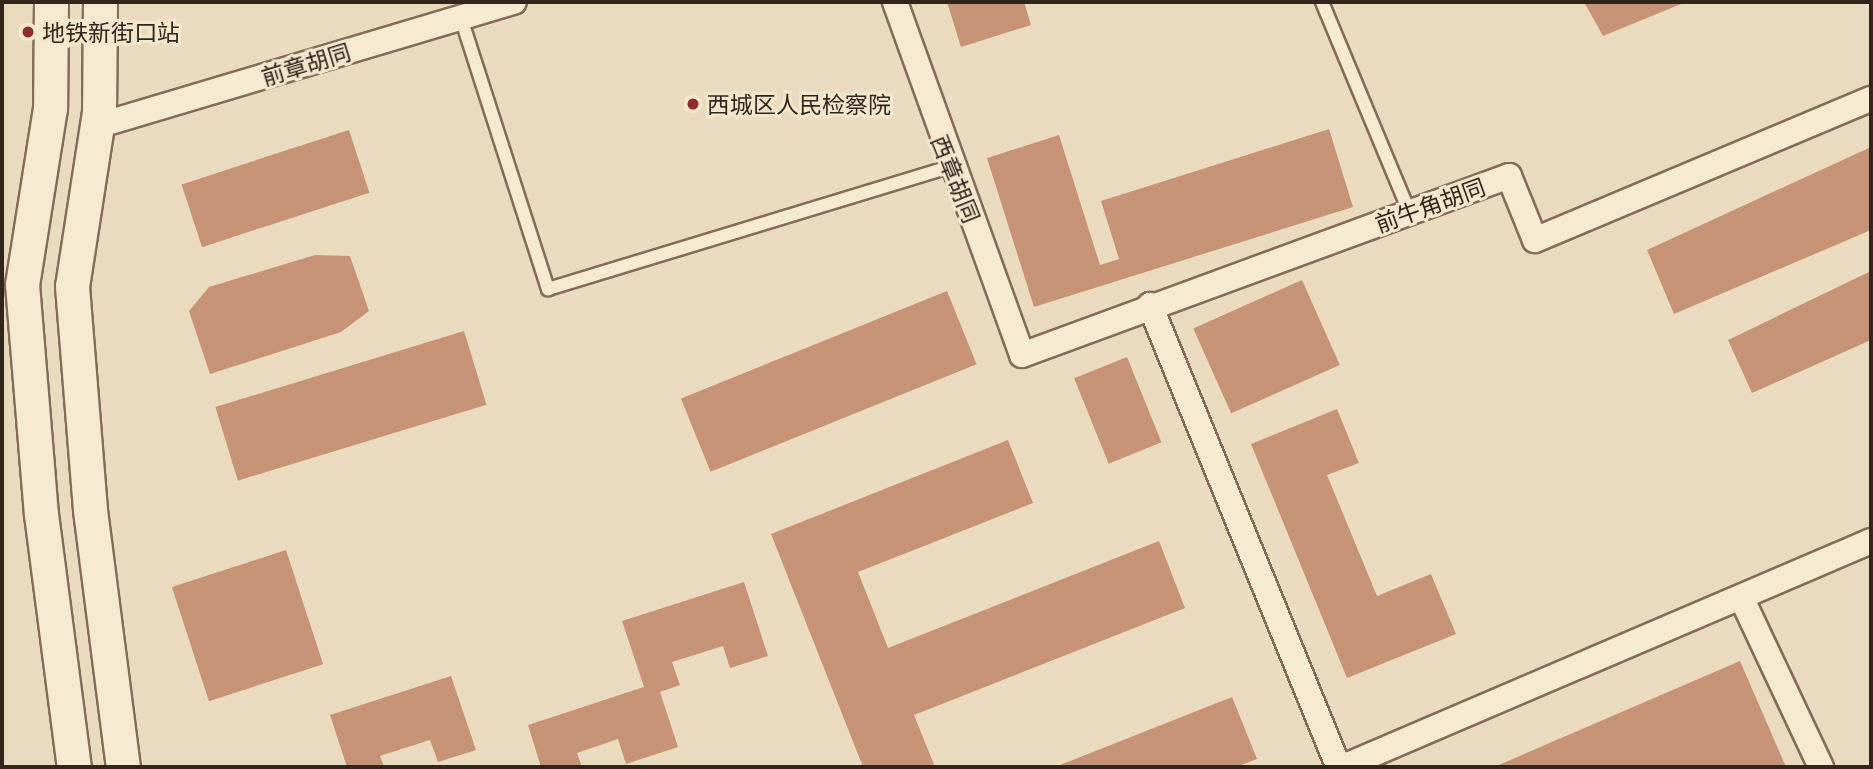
<!DOCTYPE html>
<meta charset="utf-8">
<style>
body{margin:0}
#map{position:relative;width:1873px;height:769px;overflow:hidden;background:#eadbbe;font-family:"Noto Serif","Noto Sans SC",serif}
div>[style]{position:absolute}
[style*='--x']{left:calc(var(--x)*1px);top:calc(var(--y)*1px);width:calc(var(--w)*1px);rotate:calc(var(--a)*1deg)}
.building>*{inset:0;background:#c79376;transform-origin:0 0}
.roads{filter:drop-shadow(2px 0 #826c58) drop-shadow(-2px 0 #826c58) drop-shadow(0 2px #826c58) drop-shadow(0 -2px #826c58)}
.lane>*{height:12px;margin:-6px;padding:0 6px;transform-origin:6px;border-radius:6px;background:#f6e9d1}
.street>*{height:24px;margin:-12px;padding:0 12px;transform-origin:12px;border-radius:12px;background:#f6e9d1}
.secondary>*{height:33px;margin:-16.5px;padding:0 16.5px;transform-origin:16.5px;border-radius:16.5px;background:#f6e9d1}
.dots>*{width:19px;height:19px;translate:-50% -50%;box-sizing:border-box;border:4px solid #f2e6cd;border-radius:50%}
span{translate:-50% -50%;white-space:nowrap;text-align:center;line-height:1.15;-webkit-text-stroke:6px #f2e6cd;paint-order:stroke}
.poi-label{font-size:23px;color:#32251c}
.left{translate:0 -50%;text-align:left}
.street-label{font-size:23px;color:#32251c}
.frame{position:absolute;inset:0;border:4px solid #32251c;pointer-events:none}
</style>
<div id="map">
<div class="building">
<i style="clip-path:polygon(947px 2px,1024px 2px,1031px 25px,961px 47px)"></i>
<i style="clip-path:polygon(1584px 2px,1686px 2px,1603px 36px)"></i>
<i style="clip-path:polygon(1329px 129px,1353px 207px,1034px 307px,987px 158px,1059px 135px,1100px 265px,1119px 259px,1101px 201px)"></i>
<i style="left:349px;top:130px;width:66px;height:176px;rotate:72deg"></i>
<i style="clip-path:polygon(1871px 147px,1871px 230px,1674px 314px,1647px 250px)"></i>
<i style="clip-path:polygon(315px 255px,350px 256px,369px 311px,341px 332px,210px 374px,189px 311px,209px 287px)"></i>
<i style="clip-path:polygon(1871px 271px,1871px 340px,1752px 393px,1728px 340px)"></i>
<i style="left:1302px;top:280px;width:93px;height:119px;rotate:66deg"></i>
<i style="left:947px;top:291px;width:79px;height:287px;rotate:68deg"></i>
<i style="left:464px;top:331px;width:77px;height:260px;rotate:73deg"></i>
<i style="left:1127px;top:357px;width:92px;height:57px;rotate:68deg"></i>
<i style="clip-path:polygon(1337px 409px,1359px 463px,1327px 475px,1377px 596px,1431px 574px,1456px 634px,1347px 678px,1251px 444px)"></i>
<i style="clip-path:polygon(1008px 440px,1033px 503px,858px 572px,888px 648px,1159px 541px,1185px 608px,914px 715px,935px 767px,863px 767px,771px 534px)"></i>
<i style="left:286px;top:550px;width:120px;height:120px;rotate:72deg"></i>
<i style="clip-path:polygon(744px 582px,768px 656px,730px 668px,723px 646px,672px 662px,680px 685px,660px 692px,678px 747px,626px 764px,618px 739px,577px 753px,582px 767px,541px 767px,528px 725px,644px 687px,622px 621px)"></i>
<i style="clip-path:polygon(1740px 661px,1786px 767px,1494px 767px)"></i>
<i style="clip-path:polygon(451px 676px,476px 750px,438px 762px,430px 740px,380px 756px,384px 767px,347px 767px,330px 715px)"></i>
<i style="clip-path:polygon(1232px 697px,1257px 759px,1236px 767px,1055px 767px)"></i>
</div>
<div class="roads">
<div class="lane">
<i style="--x:1322;--y:2;--w:229;--a:67.4"></i>
<i style="--x:461;--y:18;--w:285;--a:72.2"></i>
<i style="--x:548;--y:289;--w:422;--a:-16.9"></i>
</div>
<div class="street">
<i style="--x:895;--y:2;--w:375;--a:70.2"></i>
<i style="--x:1022;--y:355;--w:519;--a:-20.18"></i>
<i style="--x:1509;--y:176;--w:69;--a:67.9"></i>
<i style="--x:1535;--y:240;--w:364;--a:-22.8"></i>
<i style="--x:97;--y:126;--w:435;--a:-16.6"></i>
<i style="--x:1150;--y:305;--w:499;--a:67.8"></i>
<i style="--x:1742;--y:599;--w:186;--a:64.8"></i>
<i style="--x:1343;--y:767;--w:574;--a:-23.17"></i>
</div>
<div class="secondary">
<i style="--x:51;--y:2;--w:106;--a:90.5"></i>
<i style="--x:50;--y:108;--w:178;--a:99"></i>
<i style="--x:22;--y:284;--w:231;--a:85.3"></i>
<i style="--x:41;--y:514;--w:255;--a:82.6"></i>
<i style="--x:100;--y:2;--w:110;--a:90.5"></i>
<i style="--x:99;--y:112;--w:176;--a:98.8"></i>
<i style="--x:72;--y:286;--w:225;--a:85.4"></i>
<i style="--x:90;--y:510;--w:259;--a:82.7"></i>
</div>
</div>
<div class="dots">
<i style="left:28px;top:32px;background:#8d2c32"></i>
<i style="left:693px;top:104px;background:#8d2c32"></i>
</div>
<div class="poi-label">
<span class="left" style="left:42px;top:32px">地铁新街口站</span>
<span class="left" style="left:707px;top:104px">西城区人民检察院</span>
</div>
<div class="street-label">
<span style="left:306px;top:64px;rotate:-17deg">前章胡同</span>
<span style="left:956px;top:179px;rotate:68deg">西章胡同</span>
<span style="left:1430px;top:205px;rotate:-20deg">前牛角胡同</span>
</div>
<div class="frame"></div>
</div>
